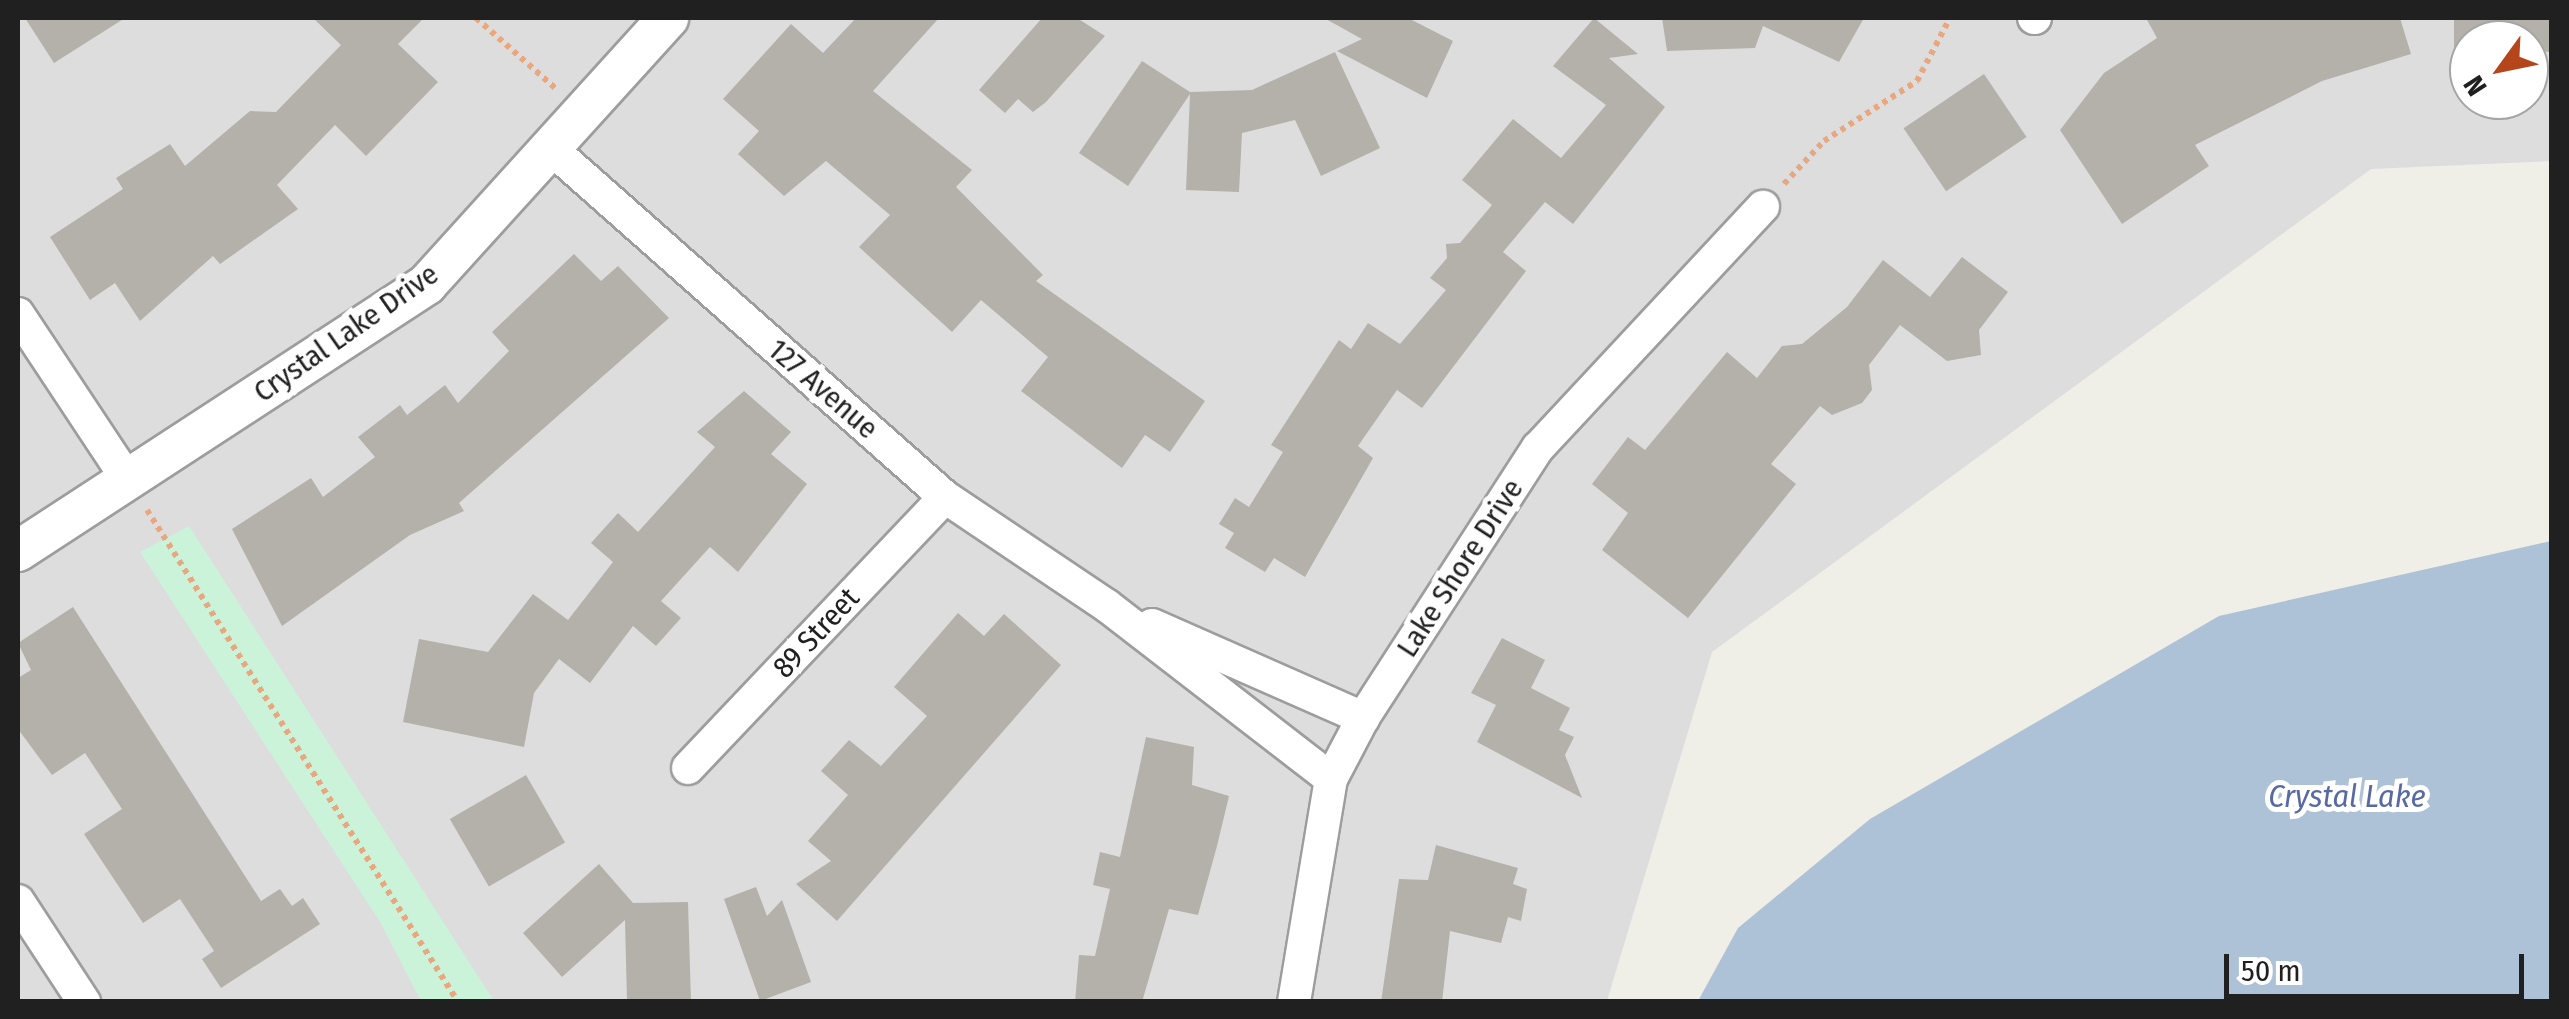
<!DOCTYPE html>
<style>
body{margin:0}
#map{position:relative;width:2569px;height:1019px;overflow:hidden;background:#efeee7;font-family:"Fira Sans Condensed",sans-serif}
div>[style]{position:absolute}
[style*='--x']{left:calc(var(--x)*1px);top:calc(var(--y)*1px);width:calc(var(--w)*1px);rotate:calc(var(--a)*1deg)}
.residential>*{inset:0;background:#ddd}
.park>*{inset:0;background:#caf3d9}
.water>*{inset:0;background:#adc2d7}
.building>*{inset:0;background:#b4b1aa;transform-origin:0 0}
.path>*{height:6px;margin-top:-3px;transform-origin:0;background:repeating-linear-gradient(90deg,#e8a77f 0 5px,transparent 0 10px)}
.roads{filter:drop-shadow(2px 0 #9d9d9d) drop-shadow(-2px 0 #9d9d9d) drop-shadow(0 2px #9d9d9d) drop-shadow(0 -2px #9d9d9d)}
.minor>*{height:32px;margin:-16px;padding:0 16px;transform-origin:16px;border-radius:16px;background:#fff}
.tertiary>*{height:40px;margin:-20px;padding:0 20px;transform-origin:20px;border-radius:20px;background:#fff}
span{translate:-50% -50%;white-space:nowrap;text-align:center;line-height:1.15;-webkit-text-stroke:10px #fff;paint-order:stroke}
.street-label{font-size:30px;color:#202020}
.water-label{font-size:32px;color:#5869a3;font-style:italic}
.frame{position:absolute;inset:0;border:20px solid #202020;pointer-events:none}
.north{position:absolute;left:2449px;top:20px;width:100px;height:100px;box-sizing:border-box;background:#fff;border:2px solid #a6a6a6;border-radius:50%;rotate:237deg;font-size:28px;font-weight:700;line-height:40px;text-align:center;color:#202020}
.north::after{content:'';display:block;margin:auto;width:35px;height:45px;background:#b5451a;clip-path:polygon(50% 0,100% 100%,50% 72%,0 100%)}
.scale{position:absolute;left:2224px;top:954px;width:300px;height:45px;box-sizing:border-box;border:5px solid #202020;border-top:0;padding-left:12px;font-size:30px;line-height:35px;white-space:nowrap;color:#202020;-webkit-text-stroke:8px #fff;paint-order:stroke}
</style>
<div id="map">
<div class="residential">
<i style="clip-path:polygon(evenodd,18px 18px,2551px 18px,2551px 161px,2371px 169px,1712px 652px,1607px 1001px,18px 1001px,18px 18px,2469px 40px,2529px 40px,2529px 100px,2469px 100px,2469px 40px)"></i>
</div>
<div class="park">
<i style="clip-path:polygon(189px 526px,494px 1001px,421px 1001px,380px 922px,140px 552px)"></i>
</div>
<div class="water">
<i style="clip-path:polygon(2551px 541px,2551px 1001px,1698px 1001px,1738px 928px,1870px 819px,2219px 616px)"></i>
</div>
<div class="building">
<i style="clip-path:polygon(25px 18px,125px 18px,54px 63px)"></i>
<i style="clip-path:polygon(313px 18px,424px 18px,398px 44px,438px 82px,366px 156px,335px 125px,277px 185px,298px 209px,220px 264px,213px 256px,140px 321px,115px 283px,90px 300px,50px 237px,123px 189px,116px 178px,170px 144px,185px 166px,250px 111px,276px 112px,341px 45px)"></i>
<i style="clip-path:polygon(856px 18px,939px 18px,873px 91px,972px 170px,956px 187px,1043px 275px,1036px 281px,1205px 401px,1170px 452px,1145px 435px,1122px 468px,1021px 391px,1048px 357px,981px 300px,952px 332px,859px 247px,890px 215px,826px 161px,784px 196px,738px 154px,759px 131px,723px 99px,791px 24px,823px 53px)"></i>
<i style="clip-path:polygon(1042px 18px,1077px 18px,1105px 36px,1046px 102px,1033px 112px,1018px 99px,1005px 113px,979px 90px)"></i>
<i style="clip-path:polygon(1324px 18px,1408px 18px,1453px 41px,1427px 98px,1337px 51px,1362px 39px)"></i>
<i style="clip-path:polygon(1594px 18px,1638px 54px,1609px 58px,1665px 107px,1573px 224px,1545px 202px,1503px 252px,1526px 271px,1422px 408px,1397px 390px,1358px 446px,1373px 458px,1305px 577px,1274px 558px,1265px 572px,1225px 548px,1234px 533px,1219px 524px,1235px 498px,1249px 507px,1283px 452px,1271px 445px,1339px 340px,1351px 349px,1368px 323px,1400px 344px,1446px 290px,1430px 278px,1447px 258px,1446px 244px,1460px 243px,1492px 205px,1462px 180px,1513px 119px,1561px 158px,1606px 105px,1553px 66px)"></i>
<i style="clip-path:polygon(1662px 18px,1864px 18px,1839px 62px,1763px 26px,1755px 48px,1667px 51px)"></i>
<i style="clip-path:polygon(2146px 18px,2400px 18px,2411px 54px,2322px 81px,2195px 145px,2209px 166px,2122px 224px,2060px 130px,2104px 73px,2157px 38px)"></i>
<i style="clip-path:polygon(2454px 18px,2552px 18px,2552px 52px,2529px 51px,2529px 40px,2469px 40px,2469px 51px,2454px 51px)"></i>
<i style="clip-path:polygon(1335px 52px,1380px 148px,1321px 176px,1295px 120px,1242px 133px,1239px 192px,1186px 190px,1190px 94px,1128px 186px,1079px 153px,1142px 61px,1190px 92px,1252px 90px)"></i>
<i style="left:1984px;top:74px;width:76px;height:97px;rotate:56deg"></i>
<i style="clip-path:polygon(574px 254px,601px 281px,618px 266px,669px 318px,459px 503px,464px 511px,410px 535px,282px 626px,232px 529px,311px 478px,323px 497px,375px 457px,358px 437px,400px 405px,407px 415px,445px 385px,458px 403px,509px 351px,492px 332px)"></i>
<i style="clip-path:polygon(1962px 257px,2008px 292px,1979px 330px,1981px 355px,1947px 361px,1900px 325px,1869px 365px,1872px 390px,1862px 403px,1832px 415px,1820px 406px,1771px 464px,1796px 484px,1688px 618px,1602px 550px,1628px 513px,1592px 484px,1628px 437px,1645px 450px,1727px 352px,1757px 378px,1782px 346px,1802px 344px,1847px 307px,1883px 260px,1930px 297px)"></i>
<i style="clip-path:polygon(744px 391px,791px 432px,771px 454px,807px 484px,738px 572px,710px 547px,661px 601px,681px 618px,656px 646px,633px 626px,590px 683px,559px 659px,534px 693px,524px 747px,403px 722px,419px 639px,488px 652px,533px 594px,568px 620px,613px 562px,591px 543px,618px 513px,638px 532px,715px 447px,697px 432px)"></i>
<i style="clip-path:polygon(73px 607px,261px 901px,280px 889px,292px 906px,303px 898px,320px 924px,221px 988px,202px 959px,214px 951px,180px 899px,143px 923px,84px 834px,122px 809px,85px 753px,52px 775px,18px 729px,18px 678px,31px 670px,18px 643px)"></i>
<i style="clip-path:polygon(958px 613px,984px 636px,1004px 614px,1061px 665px,837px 921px,796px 884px,831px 861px,808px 841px,848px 795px,821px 771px,849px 740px,881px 766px,927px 716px,894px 687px)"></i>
<i style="clip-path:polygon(1502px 638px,1545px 660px,1531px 688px,1570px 708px,1559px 730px,1574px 737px,1565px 755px,1582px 798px,1477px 742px,1496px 705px,1471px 693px)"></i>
<i style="clip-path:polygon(1146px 737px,1194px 747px,1192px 785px,1229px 796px,1217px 846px,1198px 915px,1169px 909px,1142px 1002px,1075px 1002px,1079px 955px,1095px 956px,1110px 889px,1093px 885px,1100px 852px,1120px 857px)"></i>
<i style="left:526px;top:775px;width:78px;height:88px;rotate:60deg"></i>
<i style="clip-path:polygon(1436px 845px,1518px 868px,1513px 884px,1527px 889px,1521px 921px,1508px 917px,1501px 943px,1450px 931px,1442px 1002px,1381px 1002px,1399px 879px,1428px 880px)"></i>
<i style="clip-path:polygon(599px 864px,633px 903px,688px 902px,691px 1002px,627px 1002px,625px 920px,562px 977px,523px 933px)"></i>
<i style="clip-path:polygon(756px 887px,767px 916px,782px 900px,811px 982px,760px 1001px,724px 899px)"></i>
</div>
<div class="path">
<i style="--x:476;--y:18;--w:106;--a:41.5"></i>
<i style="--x:1784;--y:184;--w:59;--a:-47.1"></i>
<i style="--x:1824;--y:141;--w:111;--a:-32.8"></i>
<i style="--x:1917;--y:81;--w:71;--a:-62.4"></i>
<i style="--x:147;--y:510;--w:582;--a:57.7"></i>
</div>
<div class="roads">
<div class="minor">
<i style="--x:2034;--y:18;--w:1;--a:0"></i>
<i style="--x:555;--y:152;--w:521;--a:41.5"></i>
<i style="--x:945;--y:497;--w:194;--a:33.9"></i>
<i style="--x:1106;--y:605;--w:284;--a:37.7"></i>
<i style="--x:18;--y:314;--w:199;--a:56.5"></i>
<i style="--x:1152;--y:625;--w:231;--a:23.8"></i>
<i style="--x:688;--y:768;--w:373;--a:-46.5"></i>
<i style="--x:18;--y:901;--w:121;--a:56.8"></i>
<i style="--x:1294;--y:1002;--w:226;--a:-80.6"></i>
<i style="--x:1331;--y:779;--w:69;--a:-62.3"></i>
<i style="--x:1363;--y:718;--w:322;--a:-57.1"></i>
<i style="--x:1538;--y:448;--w:330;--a:-47"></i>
</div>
<div class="tertiary">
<i style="--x:18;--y:551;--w:488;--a:-33.1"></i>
<i style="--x:427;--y:284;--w:359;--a:-47.8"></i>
</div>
</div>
<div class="street-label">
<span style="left:346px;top:333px;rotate:-35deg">Crystal Lake Drive</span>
<span style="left:823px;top:389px;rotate:41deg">127 Avenue</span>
<span style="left:1460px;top:568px;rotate:-57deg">Lake Shore Drive</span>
<span style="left:816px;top:633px;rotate:-47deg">89 Street</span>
</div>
<div class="water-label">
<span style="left:2347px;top:796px">Crystal Lake</span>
</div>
<div class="frame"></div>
<div class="north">N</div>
<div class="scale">50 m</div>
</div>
